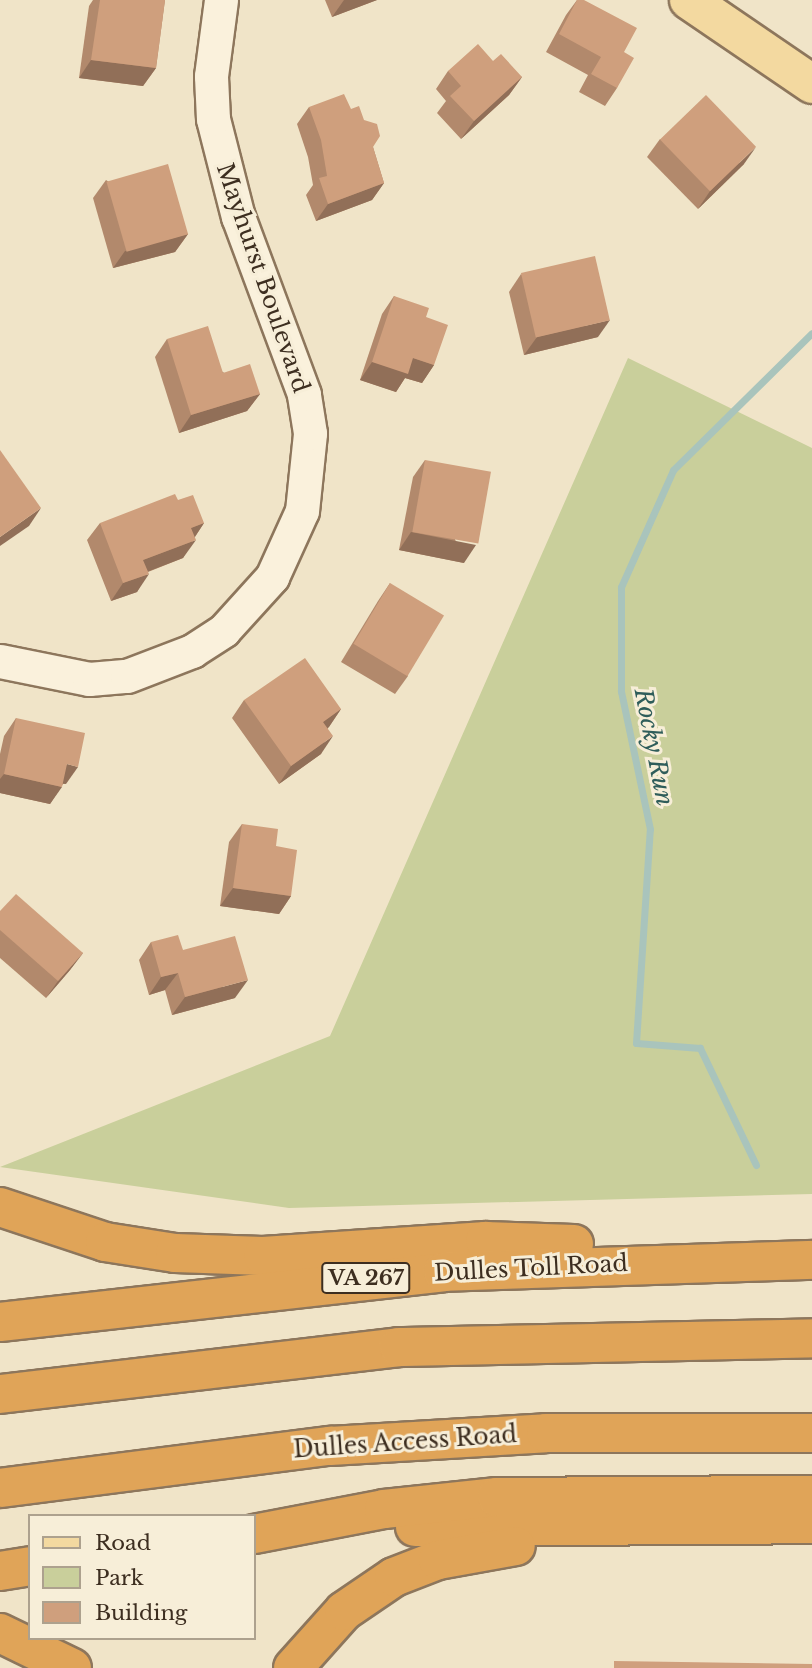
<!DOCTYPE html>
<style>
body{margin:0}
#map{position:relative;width:812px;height:1668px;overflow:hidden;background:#f0e4c8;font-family:"Libre Baskerville",serif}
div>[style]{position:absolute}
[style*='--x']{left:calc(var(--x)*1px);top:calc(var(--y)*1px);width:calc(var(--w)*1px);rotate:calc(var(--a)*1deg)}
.green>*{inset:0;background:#c9cf9b}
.stream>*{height:7px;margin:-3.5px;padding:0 3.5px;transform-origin:3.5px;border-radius:3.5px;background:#a9c4bc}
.roads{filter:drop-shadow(2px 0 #8d765c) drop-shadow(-2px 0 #8d765c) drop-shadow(0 2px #8d765c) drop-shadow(0 -2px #8d765c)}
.minor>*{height:33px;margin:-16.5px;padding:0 16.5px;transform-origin:16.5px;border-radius:16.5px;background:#faf1dc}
.major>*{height:38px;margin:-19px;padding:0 19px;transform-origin:19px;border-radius:19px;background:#f3d9a0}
.highway>*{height:38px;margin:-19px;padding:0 19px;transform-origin:19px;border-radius:19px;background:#e0a458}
.wall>*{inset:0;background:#b2896c}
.shaded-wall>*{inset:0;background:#916f58}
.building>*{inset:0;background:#cf9f7d;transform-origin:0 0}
span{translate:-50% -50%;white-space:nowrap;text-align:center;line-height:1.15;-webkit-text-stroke:6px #f7eed8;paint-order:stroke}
.shield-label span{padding:2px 5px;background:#f7eed8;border:2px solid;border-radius:5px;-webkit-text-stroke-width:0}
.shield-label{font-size:21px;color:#3d2e20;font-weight:700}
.street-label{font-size:23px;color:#3d2e20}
.water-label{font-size:24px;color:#2f5d5a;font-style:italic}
.legend{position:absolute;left:28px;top:1514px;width:228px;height:126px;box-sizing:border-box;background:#f7eed8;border:2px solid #ada18e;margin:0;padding:9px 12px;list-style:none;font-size:21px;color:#3d2e20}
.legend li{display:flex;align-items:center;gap:14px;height:35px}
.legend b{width:35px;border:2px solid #ada18e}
</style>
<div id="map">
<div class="green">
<i style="clip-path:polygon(628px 358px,812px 448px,812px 1194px,289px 1208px,0 1167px,330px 1036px)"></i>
</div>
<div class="stream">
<i style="--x:756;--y:1165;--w:130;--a:-115.6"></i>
<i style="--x:700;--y:1048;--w:64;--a:-175.5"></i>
<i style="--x:636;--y:1043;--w:214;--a:-86.3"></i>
<i style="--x:650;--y:829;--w:141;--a:-101.9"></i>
<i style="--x:621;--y:691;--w:104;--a:-90"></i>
<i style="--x:621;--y:587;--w:128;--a:-66"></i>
<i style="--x:673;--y:470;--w:195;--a:-44.6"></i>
</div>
<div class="roads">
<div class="minor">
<i style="--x:0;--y:661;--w:91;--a:11.4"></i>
<i style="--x:89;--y:679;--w:38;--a:-5"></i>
<i style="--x:127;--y:676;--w:70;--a:-21"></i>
<i style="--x:192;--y:651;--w:38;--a:-33"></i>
<i style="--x:224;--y:630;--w:72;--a:-47.8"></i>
<i style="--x:272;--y:577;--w:72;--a:-65.6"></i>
<i style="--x:302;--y:511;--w:78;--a:-84.1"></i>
<i style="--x:310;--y:433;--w:39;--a:-99"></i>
<i style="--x:304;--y:394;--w:189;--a:-110.4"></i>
<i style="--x:238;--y:217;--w:101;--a:-104.3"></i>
<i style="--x:213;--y:119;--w:43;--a:-92.7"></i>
<i style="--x:211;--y:76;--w:77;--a:-82.5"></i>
</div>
<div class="major">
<i style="--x:689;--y:0;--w:149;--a:34.3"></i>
</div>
<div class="highway">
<i style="--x:0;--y:1207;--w:111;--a:18.4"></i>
<i style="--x:105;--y:1242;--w:71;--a:8.9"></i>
<i style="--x:175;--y:1253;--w:88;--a:2"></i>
<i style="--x:263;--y:1256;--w:223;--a:-3.9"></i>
<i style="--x:485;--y:1241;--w:89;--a:1.9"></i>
<i style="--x:0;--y:1322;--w:446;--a:-6.4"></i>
<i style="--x:443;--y:1272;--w:369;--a:-1.9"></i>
<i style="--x:0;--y:1394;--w:402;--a:-6.7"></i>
<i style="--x:399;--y:1347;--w:413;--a:-1.2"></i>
<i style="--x:0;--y:1488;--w:333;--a:-7.3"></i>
<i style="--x:330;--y:1446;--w:216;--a:-3.4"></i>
<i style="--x:546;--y:1433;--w:266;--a:0"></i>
<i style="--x:415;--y:1527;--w:397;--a:-0.4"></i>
<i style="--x:254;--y:1534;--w:132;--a:-10.9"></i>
<i style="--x:384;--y:1509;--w:114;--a:-6.1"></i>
<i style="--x:497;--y:1497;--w:315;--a:-0.4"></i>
<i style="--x:0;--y:1571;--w:30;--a:-9"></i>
<i style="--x:0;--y:1633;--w:80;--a:25.9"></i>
<i style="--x:293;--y:1668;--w:76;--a:-48.2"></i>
<i style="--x:344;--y:1611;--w:60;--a:-34.2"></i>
<i style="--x:394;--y:1577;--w:47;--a:-21.1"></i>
<i style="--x:438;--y:1560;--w:79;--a:-10.2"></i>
</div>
</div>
<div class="wall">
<i style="clip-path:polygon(93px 0,165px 0,156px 68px,143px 86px,79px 78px,89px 6px)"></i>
<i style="clip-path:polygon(325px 0,377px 0,332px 17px)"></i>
<i style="clip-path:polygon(577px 0,624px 52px,617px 88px,605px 106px,579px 92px,588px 75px,546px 52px,566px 15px)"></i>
<i style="clip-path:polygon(493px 61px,522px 77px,509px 95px,461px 139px,437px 113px,446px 101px,436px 89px,448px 71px)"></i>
<i style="clip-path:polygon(309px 107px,351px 109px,373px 147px,384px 183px,372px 200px,316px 221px,306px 195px,313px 185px,308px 157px,297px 124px)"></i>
<i style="clip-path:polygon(660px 139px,744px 164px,698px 209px,647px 157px)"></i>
<i style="clip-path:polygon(106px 180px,188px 234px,175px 252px,113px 268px,93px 198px)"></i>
<i style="clip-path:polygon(521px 274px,598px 337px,524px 355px,509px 292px)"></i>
<i style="clip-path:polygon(394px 296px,426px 317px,434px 365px,422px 383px,405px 378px,396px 392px,360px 380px,382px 314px)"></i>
<i style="clip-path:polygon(167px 339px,260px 394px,247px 411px,179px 433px,155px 357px)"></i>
<i style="clip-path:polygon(425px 460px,464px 563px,399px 550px,413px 477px)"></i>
<i style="clip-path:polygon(100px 523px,204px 523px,195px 537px,183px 558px,148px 572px,137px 592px,111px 601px,87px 540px)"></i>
<i style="clip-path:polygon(390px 583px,408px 676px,395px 694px,341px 662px,378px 601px)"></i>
<i style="clip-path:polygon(244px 700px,341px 709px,328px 728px,321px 754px,279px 784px,232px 718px)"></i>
<i style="clip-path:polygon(16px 718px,66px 784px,63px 784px,50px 804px,0 793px,0 754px,4px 736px)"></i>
<i style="clip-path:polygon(242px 824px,276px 846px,291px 896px,279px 914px,220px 906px,229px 842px)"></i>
<i style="clip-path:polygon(0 911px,83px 953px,70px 970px,46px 998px,0 958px)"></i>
<i style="clip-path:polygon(151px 942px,183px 950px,235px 998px,172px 1015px,165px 990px,149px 995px,139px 960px)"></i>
</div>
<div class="shaded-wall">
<i style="clip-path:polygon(344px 0,377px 0,332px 17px)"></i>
<i style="clip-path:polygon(91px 60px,156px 68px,143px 86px,79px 78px)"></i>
<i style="clip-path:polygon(522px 77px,509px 95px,461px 139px,474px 121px)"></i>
<i style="clip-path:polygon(756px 147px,744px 164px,698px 209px,710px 191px)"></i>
<i style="clip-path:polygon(384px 183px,372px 200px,316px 221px,328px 204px)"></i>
<i style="clip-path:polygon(188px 234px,175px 252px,113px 268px,125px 251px)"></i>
<i style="clip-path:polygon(610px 320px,598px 337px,524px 355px,537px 337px)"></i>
<i style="clip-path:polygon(413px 358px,434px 365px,422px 383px,405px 378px,396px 392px,360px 380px,372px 362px)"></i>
<i style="clip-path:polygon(260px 394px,247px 411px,179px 433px,191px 415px)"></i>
<i style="clip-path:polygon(41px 508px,29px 526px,0 546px,0 537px)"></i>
<i style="clip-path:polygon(204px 523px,192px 541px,191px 528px)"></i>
<i style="clip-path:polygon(411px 532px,476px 545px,464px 563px,399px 550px)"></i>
<i style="clip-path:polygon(196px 540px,183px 558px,131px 578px,143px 560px)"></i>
<i style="clip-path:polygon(149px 574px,137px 592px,111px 601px,123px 583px)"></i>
<i style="clip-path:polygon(341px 709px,329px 727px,311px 740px,323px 722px)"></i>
<i style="clip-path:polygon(333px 736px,321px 754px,279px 784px,291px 766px)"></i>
<i style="clip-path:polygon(67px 764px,78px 767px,66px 784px,55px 782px)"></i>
<i style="clip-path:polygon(4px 774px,62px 787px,50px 804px,0 793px,0 779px)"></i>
<i style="clip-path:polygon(233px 888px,291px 896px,279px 914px,220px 906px)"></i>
<i style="clip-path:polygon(83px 953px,70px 970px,46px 998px,58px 981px)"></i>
<i style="clip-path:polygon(178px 973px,165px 990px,149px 995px,161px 977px)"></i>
<i style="clip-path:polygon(248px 980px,235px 998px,172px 1015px,185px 997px)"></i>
</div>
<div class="building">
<i style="clip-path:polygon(100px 0,165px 0,156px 68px,91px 60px)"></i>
<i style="clip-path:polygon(577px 0,584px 0,637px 28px,624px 52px,634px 58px,617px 88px,591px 74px,601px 57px,559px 34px)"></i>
<i style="clip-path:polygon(478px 44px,493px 61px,501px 54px,522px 77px,474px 121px,450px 96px,461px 86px,448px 71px)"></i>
<i style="clip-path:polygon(344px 94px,351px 109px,359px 106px,364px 120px,377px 124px,380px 136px,373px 147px,384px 183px,328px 204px,319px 178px,327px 176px,321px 140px,309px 107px)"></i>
<i style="left:706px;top:95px;width:72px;height:64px;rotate:46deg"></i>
<i style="left:168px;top:164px;width:73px;height:64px;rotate:74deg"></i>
<i style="left:595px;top:256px;width:66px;height:76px;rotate:77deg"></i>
<i style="clip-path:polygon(394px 296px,429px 308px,426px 317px,448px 325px,434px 365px,413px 358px,408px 374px,372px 362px)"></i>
<i style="clip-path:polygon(208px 326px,223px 373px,250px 364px,260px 394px,191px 415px,167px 339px)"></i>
<i style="clip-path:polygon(0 450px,41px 508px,0 537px)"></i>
<i style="left:425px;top:460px;width:67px;height:73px;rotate:10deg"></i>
<i style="clip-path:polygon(175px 494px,178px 500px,193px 495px,204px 523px,191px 528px,196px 540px,143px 560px,149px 574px,123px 583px,100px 523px)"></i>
<i style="left:390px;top:583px;width:63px;height:71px;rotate:31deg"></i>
<i style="clip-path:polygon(305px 658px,341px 709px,323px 722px,333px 736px,291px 766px,244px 700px)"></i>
<i style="clip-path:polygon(16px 718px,85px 733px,78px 767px,67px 764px,62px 787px,4px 774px)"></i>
<i style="clip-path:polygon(242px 824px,278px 829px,276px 846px,297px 850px,291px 896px,233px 888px)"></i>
<i style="clip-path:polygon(16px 894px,83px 953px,58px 981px,0 930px,0 911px)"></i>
<i style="clip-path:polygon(178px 935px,183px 950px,235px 936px,248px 980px,185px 997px,178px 973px,161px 977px,151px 942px)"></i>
<i style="clip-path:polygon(614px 1661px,812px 1664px,812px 1668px,614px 1668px)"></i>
</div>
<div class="shield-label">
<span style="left:366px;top:1278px">VA 267</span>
</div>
<div class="street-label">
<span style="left:263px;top:278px;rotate:71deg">Mayhurst Boulevard</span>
<span style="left:531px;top:1268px;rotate:-3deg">Dulles Toll Road</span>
<span style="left:405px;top:1442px;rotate:-4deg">Dulles Access Road</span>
</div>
<div class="water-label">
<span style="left:654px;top:747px;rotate:79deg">Rocky Run</span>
</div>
<ul class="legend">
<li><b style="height:9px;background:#f3d9a0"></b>Road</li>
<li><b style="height:19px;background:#c9cf9b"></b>Park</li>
<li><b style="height:19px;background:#cf9f7d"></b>Building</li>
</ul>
</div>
